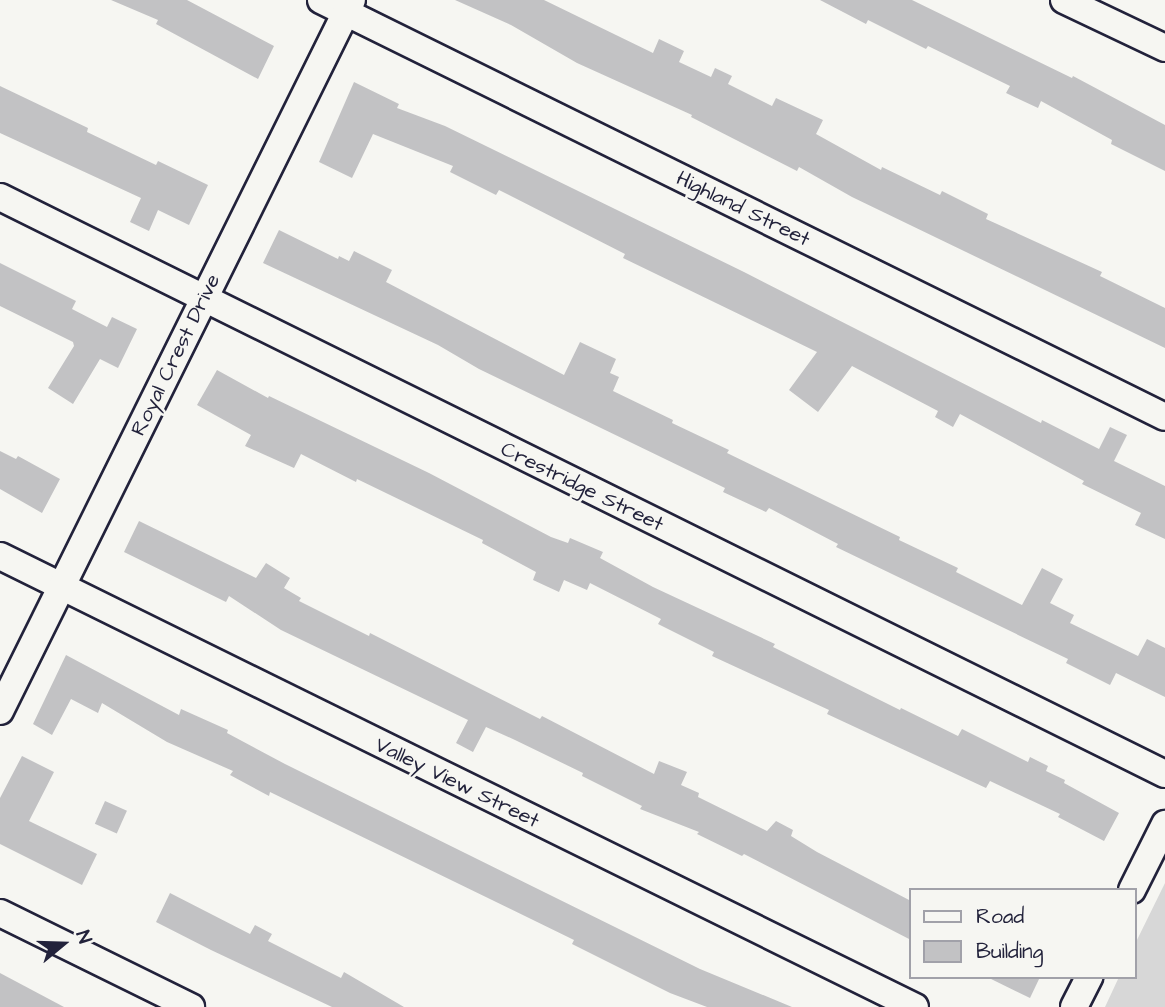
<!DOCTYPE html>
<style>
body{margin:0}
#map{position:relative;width:1165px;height:1007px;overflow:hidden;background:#f6f6f2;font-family:"Architects Daughter",sans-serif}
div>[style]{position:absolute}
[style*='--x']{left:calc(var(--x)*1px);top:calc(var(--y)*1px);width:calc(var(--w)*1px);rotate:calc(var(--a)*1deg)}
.green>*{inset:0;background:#d7d7d7}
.building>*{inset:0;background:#c2c2c4;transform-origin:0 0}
.roads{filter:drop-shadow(2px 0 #22223b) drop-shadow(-2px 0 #22223b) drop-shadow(0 2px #22223b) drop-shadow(0 -2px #22223b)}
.minor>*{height:26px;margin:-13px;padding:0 13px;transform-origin:13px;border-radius:13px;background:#f6f6f2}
span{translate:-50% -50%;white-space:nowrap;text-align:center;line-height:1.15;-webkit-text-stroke:5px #f6f6f2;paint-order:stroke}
.street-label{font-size:21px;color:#22223b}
.legend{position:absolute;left:909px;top:888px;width:228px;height:91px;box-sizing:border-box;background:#f6f6f2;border:2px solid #a1a1a9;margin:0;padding:9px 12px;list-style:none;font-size:21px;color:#22223b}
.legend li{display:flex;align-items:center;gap:14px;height:35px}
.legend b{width:35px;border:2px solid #a1a1a9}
.north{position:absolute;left:28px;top:909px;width:70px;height:70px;-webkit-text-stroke:5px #f6f6f2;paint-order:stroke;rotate:71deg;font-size:19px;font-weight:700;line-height:28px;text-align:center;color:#22223b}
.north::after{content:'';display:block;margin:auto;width:24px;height:32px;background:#22223b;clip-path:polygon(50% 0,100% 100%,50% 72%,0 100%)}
</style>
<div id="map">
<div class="green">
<i style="clip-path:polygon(1165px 883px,1165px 1007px,1105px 1007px,1119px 977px,1135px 977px,1135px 944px)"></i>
</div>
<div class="building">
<i style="clip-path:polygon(111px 0,187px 0,274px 46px,258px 79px,156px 24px,158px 20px)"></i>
<i style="clip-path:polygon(455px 0,544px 0,653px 53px,659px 39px,684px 51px,679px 62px,711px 77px,715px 68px,732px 76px,728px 84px,772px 106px,776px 98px,823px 120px,816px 134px,881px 170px,882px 167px,940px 195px,942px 191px,988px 214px,986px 219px,1102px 272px,1100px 276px,1165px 308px,1165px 348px,852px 197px,799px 167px,797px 171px,691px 117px,692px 115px,577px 63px,511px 25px)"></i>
<i style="clip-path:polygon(820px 0,912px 0,1072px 78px,1073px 76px,1165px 125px,1165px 171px,1111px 144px,1112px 140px,1041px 101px,1038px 108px,1006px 93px,1010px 86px,928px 46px,926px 49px,868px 20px,866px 24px)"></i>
<i style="clip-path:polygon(354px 82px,399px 104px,397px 108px,445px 126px,744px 272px,1041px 423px,1042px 420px,1099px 449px,1110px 427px,1127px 435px,1114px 461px,1165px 486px,1165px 539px,1135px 525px,1141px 513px,1082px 484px,1084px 481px,960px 414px,953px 427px,935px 417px,938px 411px,852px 366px,818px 412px,789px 390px,817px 352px,623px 258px,625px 254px,499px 190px,496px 195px,450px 172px,453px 166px,373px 134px,352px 178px,319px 162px)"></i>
<i style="clip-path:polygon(0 86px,88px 128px,87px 132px,156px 165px,158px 161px,208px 185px,189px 225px,158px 210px,149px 231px,130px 222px,141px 198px,0 133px)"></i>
<i style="clip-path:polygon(279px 230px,338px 259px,339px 256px,349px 261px,354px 251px,392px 270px,386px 282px,564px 375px,580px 342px,616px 359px,610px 373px,619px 377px,613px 391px,673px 420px,672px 423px,729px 450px,727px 453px,900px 537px,899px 540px,958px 568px,956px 572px,1022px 605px,1042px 568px,1063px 579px,1050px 603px,1074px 615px,1070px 623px,1138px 656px,1147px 639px,1165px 648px,1165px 697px,1116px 673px,1110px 685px,1066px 663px,1068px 659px,836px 547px,838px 544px,769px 508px,766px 512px,723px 492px,725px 488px,479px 369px,438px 345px,263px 263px)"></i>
<i style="clip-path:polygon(0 263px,76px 301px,72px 309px,107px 327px,112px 317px,137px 329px,118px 368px,100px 359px,73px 404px,48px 388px,74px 346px,73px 342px,0 306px)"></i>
<i style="clip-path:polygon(217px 370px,268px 398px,269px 396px,429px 473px,551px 537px,568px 543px,570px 538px,603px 552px,600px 558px,653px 587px,775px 644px,773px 647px,900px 710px,901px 708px,958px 736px,962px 729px,1028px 762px,1030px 757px,1048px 766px,1046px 771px,1065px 780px,1064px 783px,1119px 813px,1104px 841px,1058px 817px,1060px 814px,990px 781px,986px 788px,827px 714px,829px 710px,712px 656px,714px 652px,658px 624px,661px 619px,590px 583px,587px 590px,564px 580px,559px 592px,533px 580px,536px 572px,482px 543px,483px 540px,357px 479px,356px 482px,301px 454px,294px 468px,245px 446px,251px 435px,197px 405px)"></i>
<i style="clip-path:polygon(0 451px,16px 459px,18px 456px,60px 479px,42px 513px,0 489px)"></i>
<i style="clip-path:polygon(139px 521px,256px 578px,266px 563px,290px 578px,284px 588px,301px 598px,299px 601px,369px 636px,370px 633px,540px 719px,542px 716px,654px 774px,659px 761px,687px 772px,681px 785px,699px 793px,698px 797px,767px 831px,776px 821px,793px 830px,791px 836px,817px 852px,911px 901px,911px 940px,744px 854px,742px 856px,697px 834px,699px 832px,640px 809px,642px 806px,582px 776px,583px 773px,515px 740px,486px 727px,473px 752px,456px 743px,468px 720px,281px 630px,229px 596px,226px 602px,124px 552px)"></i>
<i style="clip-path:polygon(66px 655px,179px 715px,181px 709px,228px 730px,227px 733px,285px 764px,700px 969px,792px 1007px,707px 1007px,670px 993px,572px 944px,574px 940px,270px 792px,269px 796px,230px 775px,233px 771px,167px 742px,102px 703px,98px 713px,71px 699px,52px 735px,33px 724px)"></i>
<i style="clip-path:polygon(22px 756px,54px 772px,29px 821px,97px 854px,82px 885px,0 844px,0 798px)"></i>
<i style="left:105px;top:801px;width:24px;height:25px;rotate:24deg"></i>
<i style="clip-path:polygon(170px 893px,250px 934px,255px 925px,272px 934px,268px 941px,341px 978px,344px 972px,404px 1007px,332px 1007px,211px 950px,156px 922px)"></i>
<i style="clip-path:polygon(0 973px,64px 1007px,0 1007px)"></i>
<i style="clip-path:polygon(987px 977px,1040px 977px,1030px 998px)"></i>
</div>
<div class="roads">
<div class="minor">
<i style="--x:321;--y:0;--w:941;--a:26.29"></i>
<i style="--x:1064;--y:0;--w:112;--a:25.4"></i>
<i style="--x:0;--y:197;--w:1300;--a:26.35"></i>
<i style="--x:0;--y:556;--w:1020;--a:26.24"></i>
<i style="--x:0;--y:711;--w:793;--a:-63.66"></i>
<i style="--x:1132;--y:890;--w:74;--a:-63.4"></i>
<i style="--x:0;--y:913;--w:213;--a:26.2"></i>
<i style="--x:1074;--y:1007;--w:34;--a:-63"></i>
</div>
</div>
<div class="street-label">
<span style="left:743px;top:209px;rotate:26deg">Highland Street</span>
<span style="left:176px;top:355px;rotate:-64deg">Royal Crest Drive</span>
<span style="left:582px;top:487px;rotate:26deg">Crestridge Street</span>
<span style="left:457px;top:783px;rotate:26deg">Valley View Street</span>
</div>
<ul class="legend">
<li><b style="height:9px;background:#f6f6f2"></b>Road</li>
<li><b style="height:19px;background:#c2c2c4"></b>Building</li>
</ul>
<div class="north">N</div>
</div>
